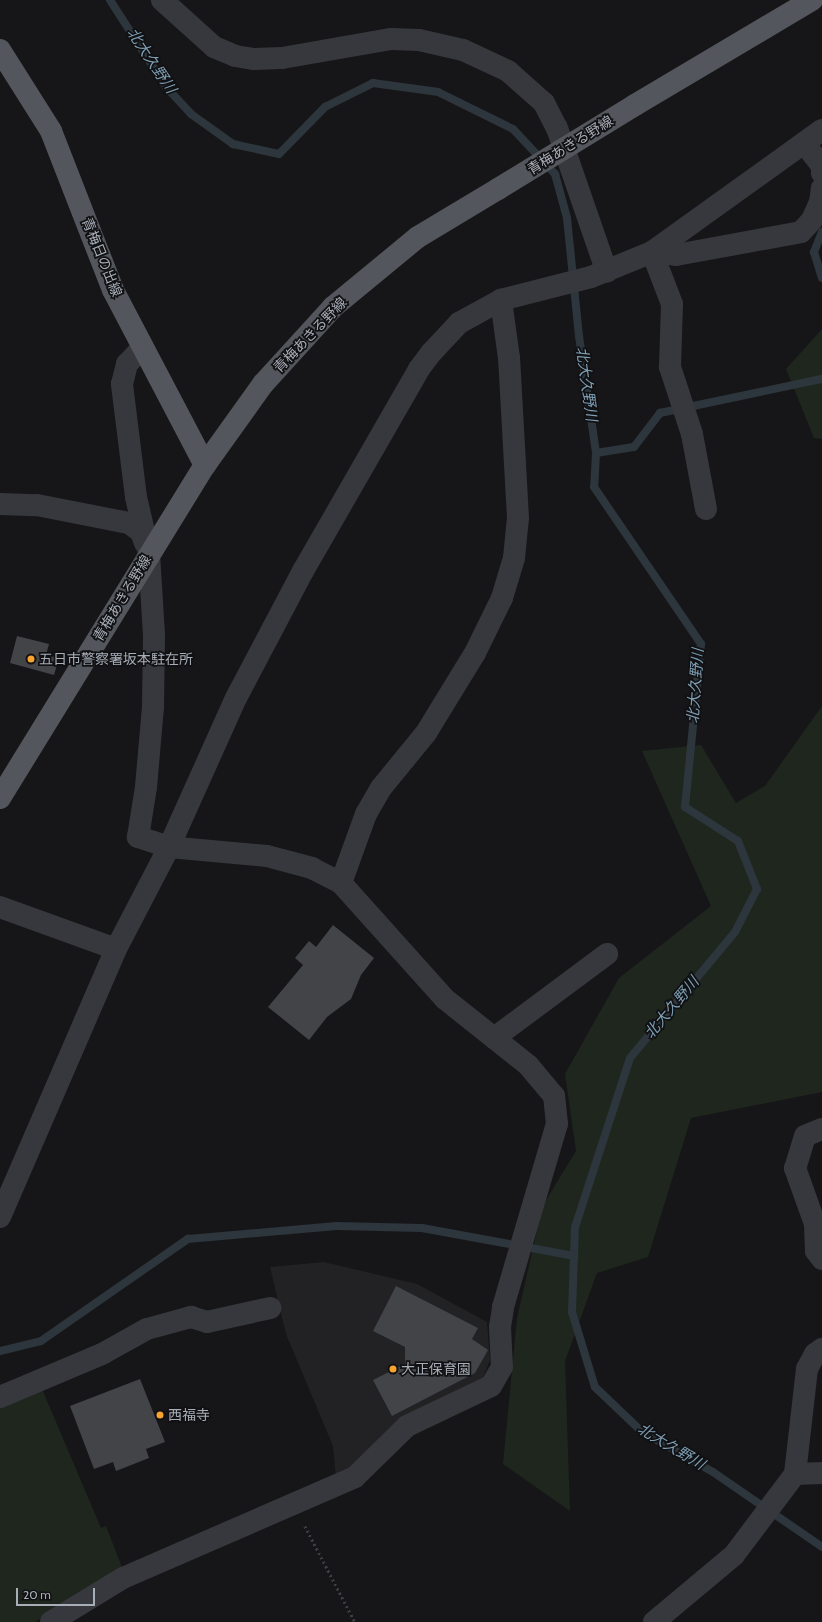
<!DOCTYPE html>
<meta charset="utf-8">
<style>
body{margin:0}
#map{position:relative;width:822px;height:1622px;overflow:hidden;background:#161618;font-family:Cabin,"Noto Sans JP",sans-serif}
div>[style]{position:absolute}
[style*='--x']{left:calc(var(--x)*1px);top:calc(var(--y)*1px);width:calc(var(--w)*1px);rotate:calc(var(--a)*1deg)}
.built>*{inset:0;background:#222225}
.green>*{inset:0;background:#1e261e}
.stream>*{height:8px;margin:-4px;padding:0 4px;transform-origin:4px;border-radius:4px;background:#2c363c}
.building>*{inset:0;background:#424448}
.path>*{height:2.5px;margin-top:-1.25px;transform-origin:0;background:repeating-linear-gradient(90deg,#3d3f44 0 2px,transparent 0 5px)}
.minor>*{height:22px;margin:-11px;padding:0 11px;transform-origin:11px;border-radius:11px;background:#37383d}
.major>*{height:22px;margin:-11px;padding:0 11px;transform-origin:11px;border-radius:11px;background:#53565c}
.major-bridge>*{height:22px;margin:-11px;padding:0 11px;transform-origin:11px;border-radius:11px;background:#53565c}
.dots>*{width:11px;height:11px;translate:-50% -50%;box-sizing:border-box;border:2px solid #111113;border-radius:50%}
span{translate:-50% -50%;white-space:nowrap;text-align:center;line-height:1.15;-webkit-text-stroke:3.5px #111113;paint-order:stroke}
.street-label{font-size:14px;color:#a7aeb8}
.poi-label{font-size:14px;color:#a7aeb8}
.left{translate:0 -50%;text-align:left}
.water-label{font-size:15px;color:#7e9fb4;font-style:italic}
.scale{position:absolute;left:16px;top:1588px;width:79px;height:18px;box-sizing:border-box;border:2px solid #a7aeb8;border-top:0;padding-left:5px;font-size:12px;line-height:14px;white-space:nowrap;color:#a7aeb8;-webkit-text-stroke:3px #111113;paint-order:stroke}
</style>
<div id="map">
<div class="built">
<i style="clip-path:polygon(324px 1262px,417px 1284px,487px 1322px,490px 1360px,483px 1378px,352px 1472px,336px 1478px,333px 1446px,286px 1334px,270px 1267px)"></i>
</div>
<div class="green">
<i style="clip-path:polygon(822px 329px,822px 439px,814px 438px,786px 369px)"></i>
<i style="clip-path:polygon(822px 706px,822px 1092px,691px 1118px,648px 1257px,597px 1273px,565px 1361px,570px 1511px,503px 1464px,517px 1318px,543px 1205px,576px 1151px,565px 1074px,619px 978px,711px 906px,642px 751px,701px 745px,736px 803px,765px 786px)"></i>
<i style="clip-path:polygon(42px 1389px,101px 1528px,106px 1526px,123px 1570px,35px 1622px,0 1622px,0 1404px)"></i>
</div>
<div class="stream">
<i style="--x:110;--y:0;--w:103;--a:57.2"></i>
<i style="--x:166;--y:87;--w:37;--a:47"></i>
<i style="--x:191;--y:114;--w:52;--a:35.5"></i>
<i style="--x:233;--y:144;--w:47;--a:12.3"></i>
<i style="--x:279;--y:154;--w:66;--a:-45.6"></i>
<i style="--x:325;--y:107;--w:54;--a:-26.6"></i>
<i style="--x:373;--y:83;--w:66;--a:7.9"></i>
<i style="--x:438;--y:92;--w:84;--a:26.3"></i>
<i style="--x:513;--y:129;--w:62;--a:47"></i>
<i style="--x:555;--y:174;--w:46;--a:74.7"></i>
<i style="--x:567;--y:218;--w:119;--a:84.2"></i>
<i style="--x:579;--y:336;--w:118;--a:81.7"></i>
<i style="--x:596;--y:453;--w:34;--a:93"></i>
<i style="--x:594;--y:487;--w:190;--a:55.7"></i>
<i style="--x:701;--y:644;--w:164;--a:95.6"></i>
<i style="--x:685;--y:807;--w:63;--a:32.7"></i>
<i style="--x:738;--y:841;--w:52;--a:68.4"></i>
<i style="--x:757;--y:889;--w:48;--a:117.1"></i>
<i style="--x:735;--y:932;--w:164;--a:129.8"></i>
<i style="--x:630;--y:1058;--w:178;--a:108"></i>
<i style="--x:575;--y:1227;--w:85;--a:92"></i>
<i style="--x:572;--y:1312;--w:78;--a:73"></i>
<i style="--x:595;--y:1387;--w:64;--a:43.7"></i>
<i style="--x:641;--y:1431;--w:83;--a:29.7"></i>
<i style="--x:713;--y:1472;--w:132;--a:34.5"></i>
<i style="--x:822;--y:232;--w:22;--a:112"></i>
<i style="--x:814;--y:252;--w:27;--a:73"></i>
<i style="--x:596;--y:453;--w:38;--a:-9"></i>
<i style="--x:634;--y:447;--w:43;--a:-52.6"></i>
<i style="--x:660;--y:413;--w:166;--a:-11.9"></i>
<i style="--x:0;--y:1351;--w:42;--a:-13.7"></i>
<i style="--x:41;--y:1341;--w:179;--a:-34.8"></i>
<i style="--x:188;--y:1239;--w:149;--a:-5"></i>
<i style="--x:336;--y:1226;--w:86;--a:1.3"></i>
<i style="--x:422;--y:1228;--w:155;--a:10.4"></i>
</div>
<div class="building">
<i style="clip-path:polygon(17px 636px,49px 644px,46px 655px,59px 658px,54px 675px,10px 663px)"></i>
<i style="clip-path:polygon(333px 925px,374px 958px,361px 975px,351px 999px,327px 1017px,309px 1040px,268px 1007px,303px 965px,295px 958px,309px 941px,316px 947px)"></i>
<i style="clip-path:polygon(396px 1286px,478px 1328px,472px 1339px,488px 1350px,475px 1373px,392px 1416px,373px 1380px,405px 1364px,405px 1347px,373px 1331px)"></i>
<i style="clip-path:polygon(140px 1379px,165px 1442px,146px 1449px,149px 1458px,116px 1471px,113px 1462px,94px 1469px,70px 1406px)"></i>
</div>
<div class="path">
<i style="--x:305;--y:1526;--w:108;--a:62.5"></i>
</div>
<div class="minor">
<i style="--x:162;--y:0;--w:70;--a:42.1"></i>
<i style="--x:214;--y:47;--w:23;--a:23"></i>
<i style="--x:235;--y:56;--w:18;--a:9"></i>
<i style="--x:253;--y:59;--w:29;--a:-2"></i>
<i style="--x:282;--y:58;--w:111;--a:-9.9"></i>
<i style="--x:391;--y:39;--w:28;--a:2"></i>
<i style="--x:419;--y:40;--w:45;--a:12.8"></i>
<i style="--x:463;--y:50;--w:50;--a:25"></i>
<i style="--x:508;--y:71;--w:48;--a:41.6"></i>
<i style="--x:544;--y:103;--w:28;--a:63"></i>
<i style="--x:557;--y:128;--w:152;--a:70.9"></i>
<i style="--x:804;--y:143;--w:29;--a:52"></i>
<i style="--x:822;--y:166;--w:7;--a:90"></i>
<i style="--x:0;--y:504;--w:37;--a:2"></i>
<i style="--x:37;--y:505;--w:94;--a:11.1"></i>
<i style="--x:129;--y:523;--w:15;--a:37"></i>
<i style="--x:141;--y:532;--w:12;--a:70"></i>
<i style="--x:706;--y:509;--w:76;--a:-100.6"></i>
<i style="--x:692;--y:434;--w:71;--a:-108.2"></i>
<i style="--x:670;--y:367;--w:63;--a:-88.2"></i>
<i style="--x:672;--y:304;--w:56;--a:-111"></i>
<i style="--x:652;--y:252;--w:24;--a:7"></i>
<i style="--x:676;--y:255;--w:127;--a:-10.4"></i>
<i style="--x:801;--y:232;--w:16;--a:-47"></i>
<i style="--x:812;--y:220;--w:20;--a:-66"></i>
<i style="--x:820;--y:202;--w:14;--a:-82"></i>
<i style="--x:341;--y:883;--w:73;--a:-70.1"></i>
<i style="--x:366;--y:814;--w:30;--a:-60"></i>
<i style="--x:381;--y:788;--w:71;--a:-50.7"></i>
<i style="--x:426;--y:733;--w:94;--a:-58.5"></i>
<i style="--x:475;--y:653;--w:61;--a:-63.9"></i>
<i style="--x:502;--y:598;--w:42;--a:-73.3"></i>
<i style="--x:514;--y:558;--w:40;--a:-84.3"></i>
<i style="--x:518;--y:518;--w:160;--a:-93.2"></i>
<i style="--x:509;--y:358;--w:59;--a:-97.9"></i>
<i style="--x:0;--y:907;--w:123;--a:19.9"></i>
<i style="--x:494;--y:1038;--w:141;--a:-36.6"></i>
<i style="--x:822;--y:1129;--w:18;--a:158"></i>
<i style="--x:805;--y:1136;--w:34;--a:107"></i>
<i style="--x:795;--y:1168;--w:59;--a:70.3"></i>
<i style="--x:815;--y:1224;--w:27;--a:88"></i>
<i style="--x:816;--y:1251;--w:10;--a:53"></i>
<i style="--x:0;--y:1217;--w:292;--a:-66.6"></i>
<i style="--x:116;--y:949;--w:115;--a:-62.5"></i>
<i style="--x:169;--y:847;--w:163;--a:-65.8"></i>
<i style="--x:236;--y:698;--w:144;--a:-62.2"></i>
<i style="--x:303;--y:571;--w:233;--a:-60.1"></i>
<i style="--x:419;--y:369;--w:21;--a:-53"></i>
<i style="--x:432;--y:352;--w:40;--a:-47"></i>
<i style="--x:459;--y:323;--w:48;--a:-28.7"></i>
<i style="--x:501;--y:300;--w:93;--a:-14.3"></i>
<i style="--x:591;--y:277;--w:66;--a:-22.3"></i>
<i style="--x:652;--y:252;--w:209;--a:-35.7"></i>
<i style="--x:0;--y:1397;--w:111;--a:-22.9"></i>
<i style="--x:102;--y:1354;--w:51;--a:-29.1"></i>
<i style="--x:147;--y:1329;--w:46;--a:-15.3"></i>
<i style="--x:191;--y:1317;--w:17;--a:17"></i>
<i style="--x:207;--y:1322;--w:65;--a:-12.5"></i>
<i style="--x:795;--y:1474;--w:27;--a:-2"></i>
<i style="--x:51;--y:1622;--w:84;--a:-31.4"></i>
<i style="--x:123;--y:1578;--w:253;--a:-23.5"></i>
<i style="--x:355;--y:1477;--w:73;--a:-44.4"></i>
<i style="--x:407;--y:1426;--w:93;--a:-25.5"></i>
<i style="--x:491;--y:1386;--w:22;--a:-60"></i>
<i style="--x:502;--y:1367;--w:40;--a:-92.9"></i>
<i style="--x:500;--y:1327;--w:20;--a:-81"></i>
<i style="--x:503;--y:1307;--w:191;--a:-73.6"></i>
<i style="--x:557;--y:1124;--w:28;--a:-96"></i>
<i style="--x:554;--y:1096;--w:40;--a:-130"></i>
<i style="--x:528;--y:1065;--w:106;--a:-141.5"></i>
<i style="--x:445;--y:999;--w:156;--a:-131.9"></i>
<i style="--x:341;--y:883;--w:33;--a:-153"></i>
<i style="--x:312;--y:868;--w:47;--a:-165.1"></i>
<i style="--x:267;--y:856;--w:98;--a:-174.8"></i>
<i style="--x:169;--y:847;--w:33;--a:-162"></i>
<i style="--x:138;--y:837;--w:51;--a:-80.9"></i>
<i style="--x:146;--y:787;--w:80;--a:-85"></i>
<i style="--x:153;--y:707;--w:72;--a:-89.2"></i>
<i style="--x:154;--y:635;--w:82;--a:-93.5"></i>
<i style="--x:149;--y:553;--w:57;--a:-103.1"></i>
<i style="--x:136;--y:497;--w:114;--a:-97.1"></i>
<i style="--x:122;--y:384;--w:21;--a:-76"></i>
<i style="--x:127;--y:364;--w:23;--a:-47"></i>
<i style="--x:654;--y:1622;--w:104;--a:-39.9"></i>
<i style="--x:734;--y:1555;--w:101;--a:-53"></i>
<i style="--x:795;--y:1474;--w:106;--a:-83.5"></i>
<i style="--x:807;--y:1369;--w:17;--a:-62"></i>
<i style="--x:815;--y:1354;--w:9;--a:-36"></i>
</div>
<div class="major">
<i style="--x:0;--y:50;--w:96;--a:57.8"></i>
<i style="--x:51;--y:131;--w:171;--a:68.7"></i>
<i style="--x:113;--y:290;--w:198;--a:62.3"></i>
<i style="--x:635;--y:105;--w:206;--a:-30.7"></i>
<i style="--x:0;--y:798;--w:391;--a:-58.4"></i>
<i style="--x:205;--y:465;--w:100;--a:-54.4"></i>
<i style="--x:263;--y:384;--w:104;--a:-47.7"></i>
<i style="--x:333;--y:307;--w:110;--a:-39.5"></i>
<i style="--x:418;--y:237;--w:93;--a:-31"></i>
</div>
<div class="major-bridge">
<i style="--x:498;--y:189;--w:161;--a:-31.5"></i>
</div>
<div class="dots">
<i style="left:31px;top:659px;background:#f7a32f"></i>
<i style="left:393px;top:1369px;background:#f7a32f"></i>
<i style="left:160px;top:1415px;background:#f7a32f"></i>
</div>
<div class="street-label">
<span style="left:570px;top:145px;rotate:-32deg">青梅あきる野線</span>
<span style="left:102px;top:257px;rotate:68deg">青梅日の出線</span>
<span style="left:310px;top:335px;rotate:-46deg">青梅あきる野線</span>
<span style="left:122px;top:598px;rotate:-59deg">青梅あきる野線</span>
</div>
<div class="poi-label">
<span class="left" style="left:39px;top:659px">五日市警察署坂本駐在所</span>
<span class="left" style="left:401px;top:1369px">大正保育園</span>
<span class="left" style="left:168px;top:1415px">西福寺</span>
</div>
<div class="water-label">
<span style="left:151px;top:61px;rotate:56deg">北大久野川</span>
<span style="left:586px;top:384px;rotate:82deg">北大久野川</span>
<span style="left:696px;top:686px;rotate:-86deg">北大久野川</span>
<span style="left:672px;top:1008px;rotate:-50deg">北大久野川</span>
<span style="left:671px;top:1447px;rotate:31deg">北大久野川</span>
</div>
<div class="scale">20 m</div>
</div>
